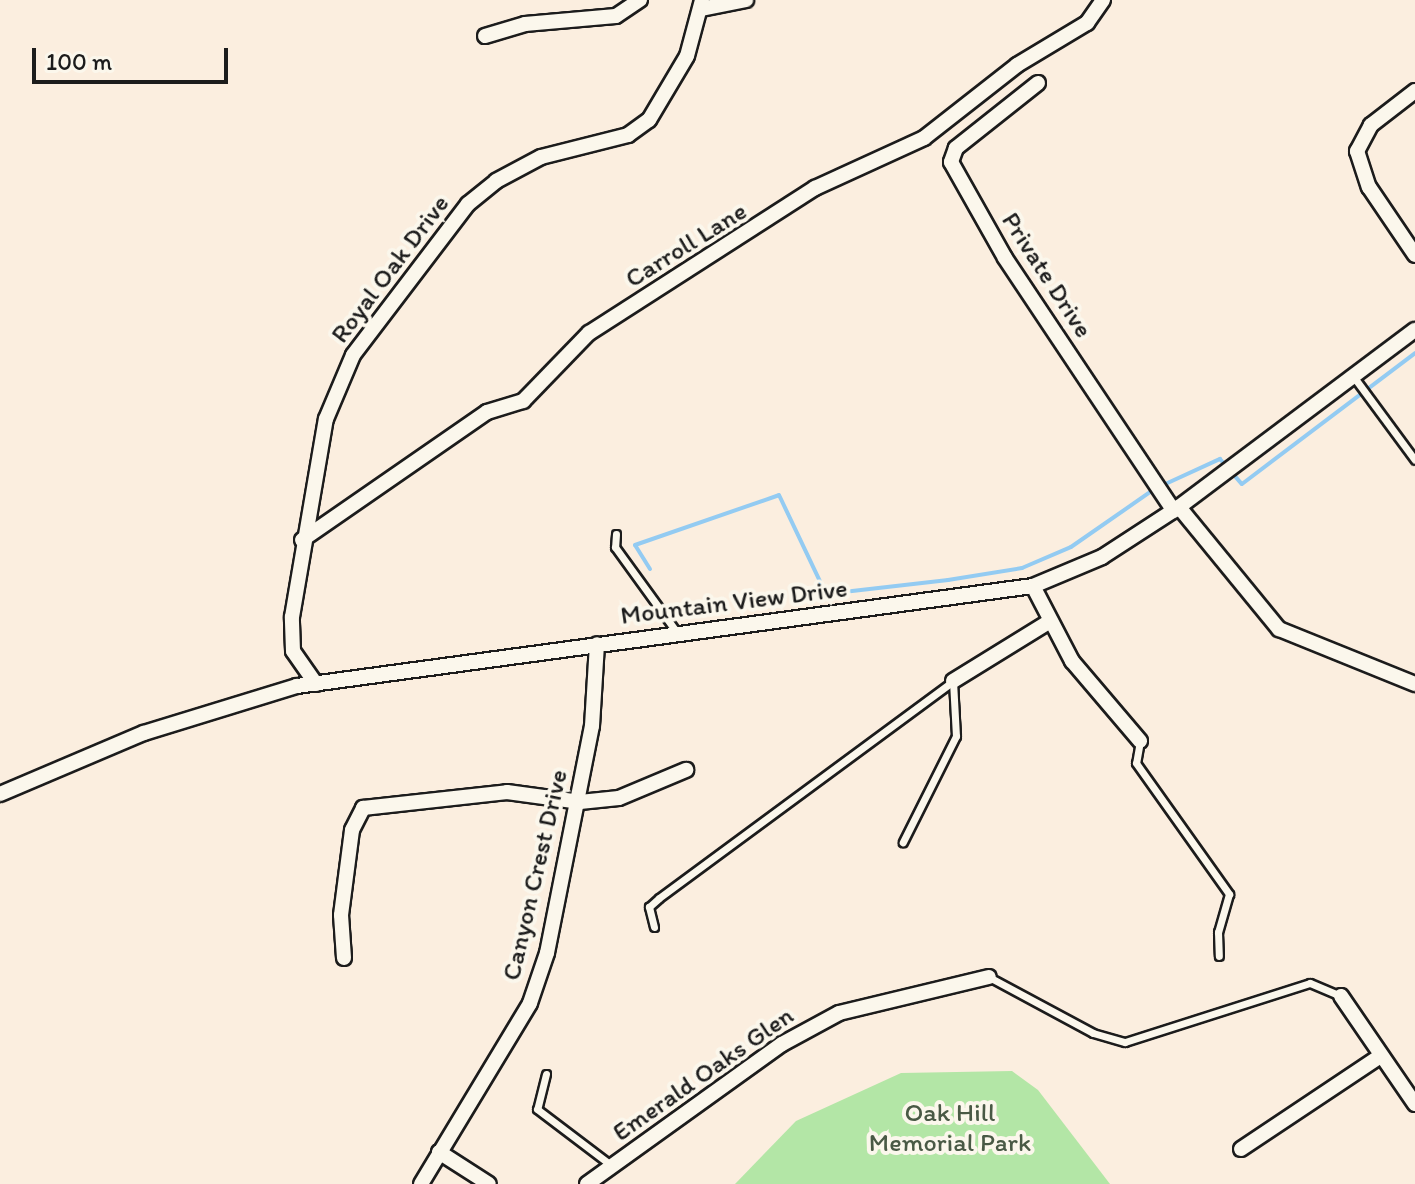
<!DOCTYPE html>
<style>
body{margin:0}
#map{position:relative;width:1415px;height:1184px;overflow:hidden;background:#fbeedf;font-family:Itim,sans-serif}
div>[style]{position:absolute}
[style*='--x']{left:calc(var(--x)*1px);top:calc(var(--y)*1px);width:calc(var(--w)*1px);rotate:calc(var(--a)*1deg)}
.green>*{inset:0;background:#b3e6a6}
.stream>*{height:4px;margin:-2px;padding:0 2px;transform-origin:2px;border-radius:2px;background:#93cbf2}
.roads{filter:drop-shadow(2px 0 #1c1c1c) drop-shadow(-2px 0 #1c1c1c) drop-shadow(0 2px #1c1c1c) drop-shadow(0 -2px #1c1c1c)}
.service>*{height:7px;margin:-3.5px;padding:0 3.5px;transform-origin:3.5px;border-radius:3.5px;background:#fbf7ec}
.minor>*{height:14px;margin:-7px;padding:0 7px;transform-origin:7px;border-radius:7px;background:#fbf7ec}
span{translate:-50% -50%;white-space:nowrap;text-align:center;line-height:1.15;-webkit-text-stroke:8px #fbf7ec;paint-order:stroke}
.street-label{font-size:26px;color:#1c1c1c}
.park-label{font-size:26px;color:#495945}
.scale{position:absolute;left:32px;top:48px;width:196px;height:36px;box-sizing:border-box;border:4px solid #1c1c1c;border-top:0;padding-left:10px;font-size:24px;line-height:28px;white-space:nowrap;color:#1c1c1c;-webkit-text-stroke:6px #fbf7ec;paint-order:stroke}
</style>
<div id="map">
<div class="green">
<i style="clip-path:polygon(1012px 1071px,1038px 1090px,1110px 1184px,735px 1184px,796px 1121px,901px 1073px)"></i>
</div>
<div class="stream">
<i style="--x:1161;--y:486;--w:65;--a:-24.6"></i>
<i style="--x:1220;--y:459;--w:33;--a:49"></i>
<i style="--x:1242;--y:484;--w:217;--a:-37.1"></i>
<i style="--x:650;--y:569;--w:28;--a:-122"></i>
<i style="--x:635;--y:545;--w:152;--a:-19.1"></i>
<i style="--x:779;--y:495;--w:110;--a:64.6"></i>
<i style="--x:826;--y:594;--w:123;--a:-6.5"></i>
<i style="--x:948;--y:580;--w:75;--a:-9.2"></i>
<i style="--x:1022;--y:568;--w:53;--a:-23.2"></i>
<i style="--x:1071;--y:547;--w:100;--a:-34.8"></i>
</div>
<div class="roads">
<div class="service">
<i style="--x:1353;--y:376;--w:104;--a:53.6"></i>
<i style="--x:616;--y:534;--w:13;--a:94"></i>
<i style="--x:615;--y:547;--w:107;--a:54.1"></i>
<i style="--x:1140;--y:741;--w:22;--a:100"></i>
<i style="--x:1136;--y:763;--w:161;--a:54.6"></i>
<i style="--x:1229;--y:894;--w:40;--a:106"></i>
<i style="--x:1218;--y:932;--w:24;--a:88"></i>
<i style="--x:654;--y:927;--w:21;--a:-104"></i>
<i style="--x:649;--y:907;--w:13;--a:-42"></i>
<i style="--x:659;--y:898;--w:365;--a:-36.4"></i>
<i style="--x:953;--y:681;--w:55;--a:86.9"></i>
<i style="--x:956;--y:736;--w:119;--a:116.6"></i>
<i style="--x:989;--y:977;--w:118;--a:28.3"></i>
<i style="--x:1093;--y:1033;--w:33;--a:16"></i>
<i style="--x:1125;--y:1042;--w:194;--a:-17.7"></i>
<i style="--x:1310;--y:983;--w:34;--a:23"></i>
<i style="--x:546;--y:1074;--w:36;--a:104"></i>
<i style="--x:537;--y:1109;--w:94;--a:37.2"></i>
</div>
<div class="minor">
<i style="--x:701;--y:9;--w:46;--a:-11.3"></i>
<i style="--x:485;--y:36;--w:42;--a:-16.7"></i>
<i style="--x:525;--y:24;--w:91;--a:-5"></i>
<i style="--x:616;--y:16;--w:29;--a:-34"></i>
<i style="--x:1038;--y:83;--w:105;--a:141.6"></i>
<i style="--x:956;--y:148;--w:15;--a:110"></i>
<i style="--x:951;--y:162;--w:110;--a:60.6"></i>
<i style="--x:1005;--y:258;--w:304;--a:56.3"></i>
<i style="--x:1415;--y:91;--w:56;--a:142.3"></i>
<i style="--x:1371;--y:125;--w:30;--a:118"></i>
<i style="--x:1357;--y:151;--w:38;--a:72"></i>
<i style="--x:1369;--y:187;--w:82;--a:55.9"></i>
<i style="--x:1179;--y:507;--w:158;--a:50.7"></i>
<i style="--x:1279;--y:629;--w:147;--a:22"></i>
<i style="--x:302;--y:540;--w:225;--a:-34.7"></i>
<i style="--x:487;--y:412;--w:38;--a:-17"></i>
<i style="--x:523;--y:401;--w:95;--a:-45.9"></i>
<i style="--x:589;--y:333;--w:269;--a:-32.7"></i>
<i style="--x:815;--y:188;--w:120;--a:-24.6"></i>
<i style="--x:924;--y:138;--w:118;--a:-38.1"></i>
<i style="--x:1017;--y:65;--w:82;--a:-31"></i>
<i style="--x:1087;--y:23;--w:28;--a:-55"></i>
<i style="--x:1033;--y:586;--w:85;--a:62.5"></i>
<i style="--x:1072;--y:661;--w:105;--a:49.6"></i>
<i style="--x:953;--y:681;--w:110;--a:-31.7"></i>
<i style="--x:316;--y:684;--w:40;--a:-124.9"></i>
<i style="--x:293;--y:651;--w:34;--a:-92"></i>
<i style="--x:292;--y:617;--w:201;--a:-80.3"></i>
<i style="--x:326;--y:419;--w:69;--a:-67.1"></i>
<i style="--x:353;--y:355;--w:190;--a:-52.7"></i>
<i style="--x:468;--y:204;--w:36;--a:-39"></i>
<i style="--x:496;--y:181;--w:51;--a:-28.1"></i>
<i style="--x:541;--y:157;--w:90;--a:-14.2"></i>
<i style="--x:628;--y:135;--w:26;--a:-36"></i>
<i style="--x:649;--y:120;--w:74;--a:-59.3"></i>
<i style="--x:687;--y:56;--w:58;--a:-75"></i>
<i style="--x:0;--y:794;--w:156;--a:-23"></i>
<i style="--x:144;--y:733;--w:160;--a:-17.1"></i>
<i style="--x:297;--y:686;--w:743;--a:-7.74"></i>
<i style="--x:1033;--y:586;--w:75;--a:-22.8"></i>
<i style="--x:1102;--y:557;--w:92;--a:-33"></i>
<i style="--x:1179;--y:507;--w:295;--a:-36.9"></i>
<i style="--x:344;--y:958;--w:43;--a:-94"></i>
<i style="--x:341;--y:915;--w:86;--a:-82.6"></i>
<i style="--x:352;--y:830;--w:25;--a:-63"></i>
<i style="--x:363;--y:808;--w:145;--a:-6.3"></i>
<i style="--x:507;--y:792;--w:74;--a:7.8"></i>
<i style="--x:580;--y:802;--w:39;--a:-6"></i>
<i style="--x:619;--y:798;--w:73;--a:-22.7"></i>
<i style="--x:1341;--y:996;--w:131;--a:55.6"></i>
<i style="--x:1241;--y:1149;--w:166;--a:-33.7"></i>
<i style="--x:439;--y:1152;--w:59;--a:32.6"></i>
<i style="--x:421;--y:1184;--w:211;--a:-58.9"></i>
<i style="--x:530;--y:1003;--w:53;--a:-71.2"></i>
<i style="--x:547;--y:953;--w:231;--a:-78.8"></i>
<i style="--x:592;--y:726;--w:82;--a:-86.5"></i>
<i style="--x:587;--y:1184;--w:240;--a:-35.7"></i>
<i style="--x:782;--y:1044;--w:65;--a:-28.5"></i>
<i style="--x:839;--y:1013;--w:154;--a:-13.5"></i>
</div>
</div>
<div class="street-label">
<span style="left:686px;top:245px;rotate:-32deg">Carroll Lane</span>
<span style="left:390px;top:269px;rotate:-53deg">Royal Oak Drive</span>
<span style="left:1047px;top:275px;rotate:57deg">Private Drive</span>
<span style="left:734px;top:602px;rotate:-7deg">Mountain View Drive</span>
<span style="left:535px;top:875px;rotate:-77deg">Canyon Crest Drive</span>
<span style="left:703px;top:1074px;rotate:-35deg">Emerald Oaks Glen</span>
</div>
<div class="park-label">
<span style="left:950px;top:1128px">Oak Hill<br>Memorial Park</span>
</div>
<div class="scale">100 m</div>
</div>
